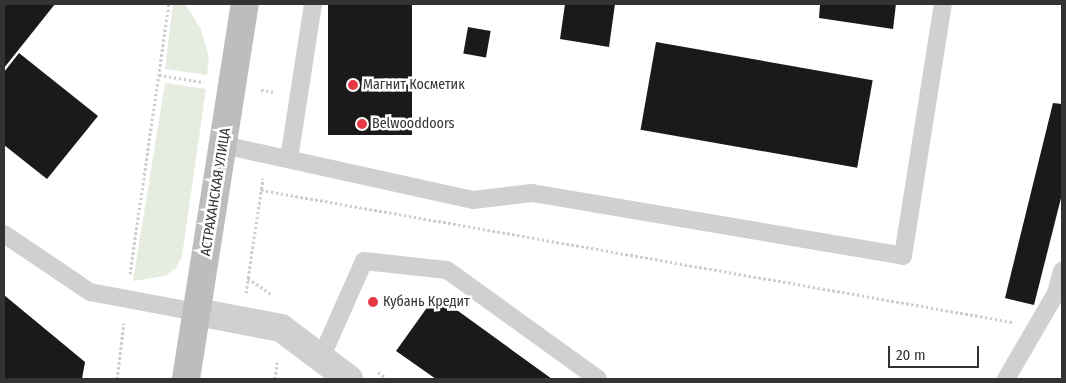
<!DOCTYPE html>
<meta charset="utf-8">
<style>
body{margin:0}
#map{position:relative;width:1066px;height:383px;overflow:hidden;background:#fff;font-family:"Fira Sans Condensed",sans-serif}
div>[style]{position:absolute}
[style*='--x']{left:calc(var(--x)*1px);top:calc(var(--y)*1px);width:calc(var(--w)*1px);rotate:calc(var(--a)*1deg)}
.green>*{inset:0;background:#e6ecdf}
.building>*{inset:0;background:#1a1a1a;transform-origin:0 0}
.path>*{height:3px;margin-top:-1.5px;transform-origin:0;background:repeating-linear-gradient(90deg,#cdcdcd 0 2.5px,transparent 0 5px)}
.lane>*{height:18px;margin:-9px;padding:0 9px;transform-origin:9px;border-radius:9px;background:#d0d0d0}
.street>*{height:28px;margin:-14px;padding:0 14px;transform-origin:14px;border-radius:14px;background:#d0d0d0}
.secondary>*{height:28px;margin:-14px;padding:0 14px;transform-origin:14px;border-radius:14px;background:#bdbdbd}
.dots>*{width:14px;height:14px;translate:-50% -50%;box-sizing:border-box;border:2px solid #fff;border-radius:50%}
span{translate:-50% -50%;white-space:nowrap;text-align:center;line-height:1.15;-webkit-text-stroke:5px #fff;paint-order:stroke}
.poi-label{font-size:14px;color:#333}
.left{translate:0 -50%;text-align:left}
.street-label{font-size:14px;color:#333}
.frame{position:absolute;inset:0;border:5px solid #333;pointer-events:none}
.scale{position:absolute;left:888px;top:346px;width:91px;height:22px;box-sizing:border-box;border:2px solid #333;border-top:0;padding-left:6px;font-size:15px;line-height:18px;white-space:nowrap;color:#333;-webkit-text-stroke:4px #fff;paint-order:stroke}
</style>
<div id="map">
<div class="green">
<i style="clip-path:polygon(173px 4px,185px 4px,201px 29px,209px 57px,207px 75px,165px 69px)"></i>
<i style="clip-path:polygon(165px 83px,206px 89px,182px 256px,176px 268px,165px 276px,133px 281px)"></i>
</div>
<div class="building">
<i style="clip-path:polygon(4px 4px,55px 4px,4px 68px)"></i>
<i style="left:328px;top:4px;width:84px;height:131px"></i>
<i style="clip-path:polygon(565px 4px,615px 4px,609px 47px,560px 39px)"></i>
<i style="clip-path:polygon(820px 4px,896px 4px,893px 29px,819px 18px)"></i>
<i style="left:468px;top:27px;width:23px;height:27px;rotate:10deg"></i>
<i style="left:656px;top:42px;width:220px;height:89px;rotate:10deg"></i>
<i style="clip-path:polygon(19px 53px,98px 116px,47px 179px,4px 145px,4px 72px)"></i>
<i style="clip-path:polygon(1053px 103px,1062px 104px,1062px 194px,1034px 305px,1005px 298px)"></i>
<i style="clip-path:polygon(4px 295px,85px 362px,82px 379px,4px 379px)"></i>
<i style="clip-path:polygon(436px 295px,552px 379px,436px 379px,396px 351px)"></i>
</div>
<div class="path">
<i style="--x:159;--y:75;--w:45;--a:9"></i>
<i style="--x:261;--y:90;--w:13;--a:9"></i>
<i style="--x:261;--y:190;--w:763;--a:9.97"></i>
<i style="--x:130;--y:274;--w:273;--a:-81.8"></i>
<i style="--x:248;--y:278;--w:29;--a:35"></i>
<i style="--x:246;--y:293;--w:116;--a:-81.6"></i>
<i style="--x:378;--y:372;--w:12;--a:35"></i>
<i style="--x:117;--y:379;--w:56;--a:-82.9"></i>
<i style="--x:275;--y:379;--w:17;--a:-83"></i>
</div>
<div class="lane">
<i style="--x:223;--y:145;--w:256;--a:12.4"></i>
<i style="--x:473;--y:200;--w:59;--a:-6.8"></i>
<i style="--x:532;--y:193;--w:376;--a:9.6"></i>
<i style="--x:903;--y:256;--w:255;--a:-81"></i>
<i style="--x:289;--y:159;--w:157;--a:-81.2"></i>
<i style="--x:4;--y:234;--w:104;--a:34"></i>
<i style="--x:90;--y:292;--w:109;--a:10.6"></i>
<i style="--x:321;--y:358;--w:106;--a:-66.1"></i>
<i style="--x:364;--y:261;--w:83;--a:6.2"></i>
<i style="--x:447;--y:270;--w:186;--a:35.8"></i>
<i style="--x:1006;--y:379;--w:99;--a:-59.8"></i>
<i style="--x:1056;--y:293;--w:23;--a:-75"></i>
</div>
<div class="street">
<i style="--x:197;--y:312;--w:86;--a:10.8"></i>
<i style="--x:281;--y:328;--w:85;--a:36.9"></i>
</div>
<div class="secondary">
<i style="--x:186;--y:379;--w:380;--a:-81.1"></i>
</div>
<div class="dots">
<i style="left:353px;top:85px;background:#e63946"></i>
<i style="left:362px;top:124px;background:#e63946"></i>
<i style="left:373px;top:302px;background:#e63946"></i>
</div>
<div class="poi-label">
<span class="left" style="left:363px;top:85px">Магнит Косметик</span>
<span class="left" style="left:372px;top:124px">Belwooddoors</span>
<span class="left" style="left:383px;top:302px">Кубань Кредит</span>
</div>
<div class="street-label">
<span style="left:216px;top:192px;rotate:-81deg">АСТРАХАНСКАЯ УЛИЦА</span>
</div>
<div class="frame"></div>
<div class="scale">20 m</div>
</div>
